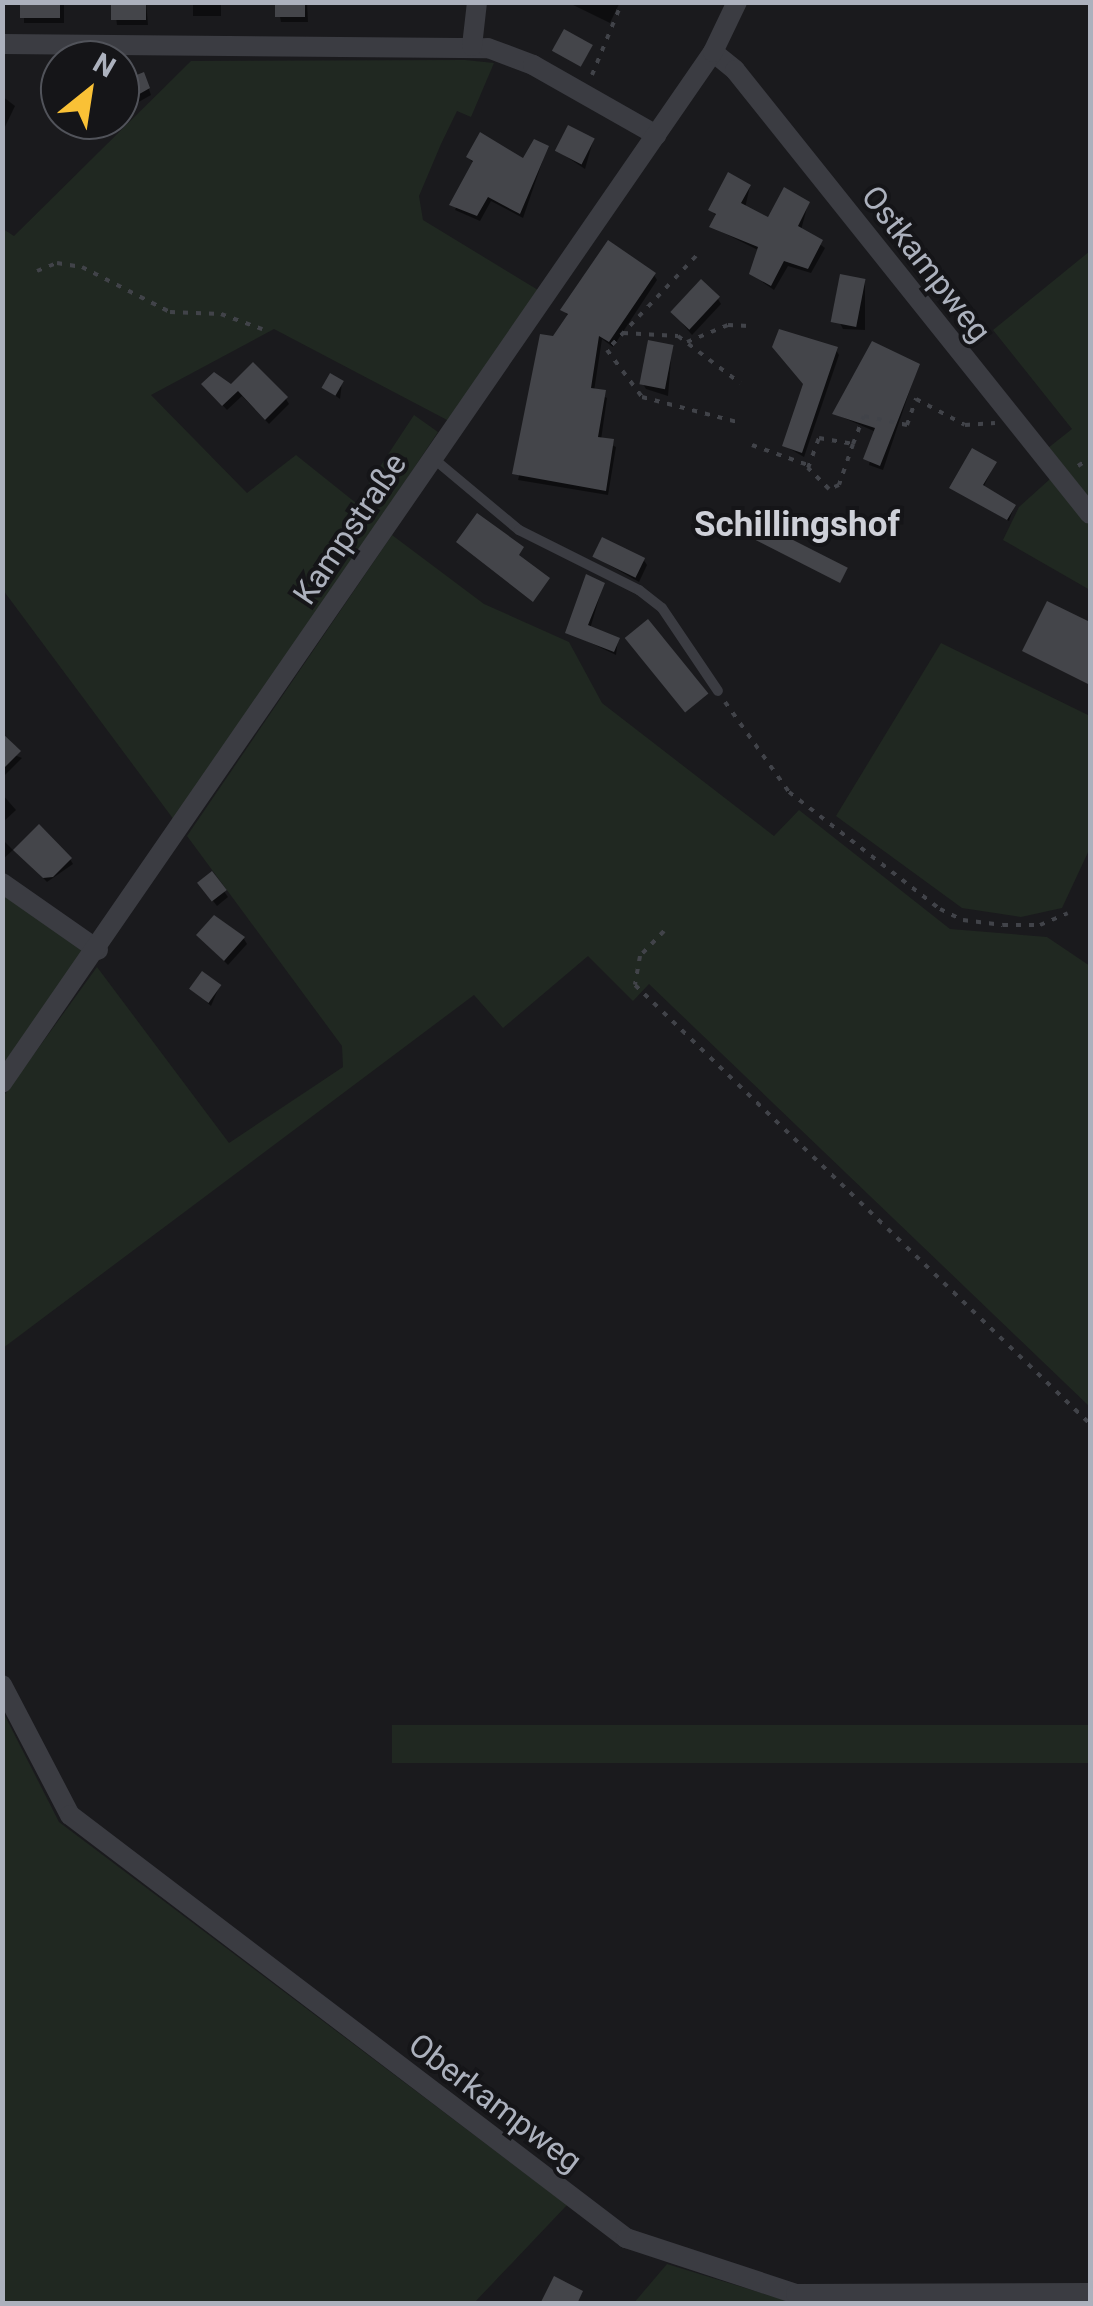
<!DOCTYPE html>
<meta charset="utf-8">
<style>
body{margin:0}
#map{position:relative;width:1093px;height:2306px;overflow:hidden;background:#1a1a1d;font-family:Roboto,sans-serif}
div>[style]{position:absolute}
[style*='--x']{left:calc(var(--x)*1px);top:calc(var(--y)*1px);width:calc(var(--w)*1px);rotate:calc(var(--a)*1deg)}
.green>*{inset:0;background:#202821;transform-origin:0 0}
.shadow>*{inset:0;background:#0007;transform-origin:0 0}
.building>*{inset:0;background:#44454a;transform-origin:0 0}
.path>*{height:4px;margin-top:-2px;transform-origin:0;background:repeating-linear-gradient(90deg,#414349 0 5px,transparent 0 13px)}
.lane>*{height:10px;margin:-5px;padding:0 5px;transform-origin:5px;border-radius:5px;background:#3b3c42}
.street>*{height:20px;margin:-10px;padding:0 10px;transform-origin:10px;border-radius:10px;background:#3b3c42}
span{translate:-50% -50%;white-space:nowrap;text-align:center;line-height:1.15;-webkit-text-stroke:8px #151518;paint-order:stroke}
.street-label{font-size:32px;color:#acb1bd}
.neighbourhood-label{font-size:35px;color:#ced0d8;font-weight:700}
.frame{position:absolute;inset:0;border:5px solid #acb1bd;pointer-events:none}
.north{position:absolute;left:40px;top:40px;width:100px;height:100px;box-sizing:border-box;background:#151518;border:2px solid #51535a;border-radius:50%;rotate:30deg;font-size:28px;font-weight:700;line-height:40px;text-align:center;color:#acb1bd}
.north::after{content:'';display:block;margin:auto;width:35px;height:45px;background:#f9c136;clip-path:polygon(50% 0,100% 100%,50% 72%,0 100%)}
</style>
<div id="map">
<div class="green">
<i style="clip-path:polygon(465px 60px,494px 63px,471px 117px,457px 111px,441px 144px,419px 196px,423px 220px,538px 290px,449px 421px,274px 329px,151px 395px,247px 493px,296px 455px,356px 503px,414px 415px,438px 432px,177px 824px,3px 590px,3px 229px,14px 236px,191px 61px)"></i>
<i style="clip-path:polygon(1090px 251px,1090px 509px,1043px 452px,1072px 429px,993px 330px)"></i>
<i style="clip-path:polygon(1050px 479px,1090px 524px,1090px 590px,1003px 540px,1019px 507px)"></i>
<i style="clip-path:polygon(392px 535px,484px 604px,569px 642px,602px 703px,774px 836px,799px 810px,950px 929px,1047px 937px,1090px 966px,1090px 1407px,649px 984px,633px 1001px,588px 956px,503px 1028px,474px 995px,3px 1348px,3px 1097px,97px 967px,229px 1143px,343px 1067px,342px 1046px,187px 836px)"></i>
<i style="clip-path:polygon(941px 643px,1090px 716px,1090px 848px,1062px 908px,1021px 917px,962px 908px,836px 816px)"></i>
<i style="clip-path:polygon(3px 885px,92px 946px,3px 1069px)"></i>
<i style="clip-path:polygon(2px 1710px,59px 1822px,567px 2205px,474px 2303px,3px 2303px)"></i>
<i style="left:1090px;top:1725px;width:38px;height:698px;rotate:90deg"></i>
<i style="clip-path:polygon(667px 2264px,794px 2303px,633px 2304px)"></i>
</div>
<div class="shadow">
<i style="left:24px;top:2px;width:40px;height:21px"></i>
<i style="clip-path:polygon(114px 2px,146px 2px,148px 25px,117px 25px)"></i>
<i style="left:193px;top:2px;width:28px;height:14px"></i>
<i style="clip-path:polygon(277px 2px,307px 2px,308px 22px,281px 22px)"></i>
<i style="clip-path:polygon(567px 2px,620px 2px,610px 23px)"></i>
<i style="clip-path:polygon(146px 81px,151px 95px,128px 108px,120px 84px)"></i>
<i style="clip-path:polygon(2px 96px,15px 106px,2px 133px)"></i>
<i style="clip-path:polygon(593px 141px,585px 169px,558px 151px)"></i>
<i style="clip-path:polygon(547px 148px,523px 218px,491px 201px,480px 221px,455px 210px,474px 164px,468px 157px,524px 162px)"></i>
<i style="clip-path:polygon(750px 186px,745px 208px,769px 221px,808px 204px,801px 230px,825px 248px,811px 273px,788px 266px,774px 290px,751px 274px,760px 251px,712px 227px,717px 217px,711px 210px)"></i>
<i style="clip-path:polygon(654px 275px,657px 280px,613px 347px,602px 339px,594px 391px,607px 398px,601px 440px,616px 447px,608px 495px,518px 480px,554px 339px,569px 317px,563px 310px)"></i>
<i style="clip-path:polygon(865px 281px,865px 330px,843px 329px,840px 323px)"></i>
<i style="clip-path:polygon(718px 299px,721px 304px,692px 335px,677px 317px)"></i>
<i style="clip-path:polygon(672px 347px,668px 396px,646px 389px,643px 384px)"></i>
<i style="clip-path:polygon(836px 350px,839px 355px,804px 457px,785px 446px)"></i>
<i style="clip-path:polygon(918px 366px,883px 470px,869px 465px,876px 432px,835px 414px)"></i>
<i style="clip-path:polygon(342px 382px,340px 399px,325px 388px)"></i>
<i style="clip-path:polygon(204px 385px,286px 399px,289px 404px,269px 424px,242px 396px,227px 410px)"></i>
<i style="clip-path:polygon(995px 463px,983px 488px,1014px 507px,1009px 521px,952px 488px)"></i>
<i style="clip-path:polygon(595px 557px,643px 559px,647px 565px,639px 582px)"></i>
<i style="clip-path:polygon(603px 585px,590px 629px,618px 640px,616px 655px,568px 632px)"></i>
<i style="clip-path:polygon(2px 750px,22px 758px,2px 778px)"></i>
<i style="clip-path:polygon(2px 794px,16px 810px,2px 823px)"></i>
<i style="clip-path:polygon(2px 839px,13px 850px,3px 859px,2px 859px)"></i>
<i style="clip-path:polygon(16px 850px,70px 859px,73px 864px,47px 882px)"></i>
<i style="clip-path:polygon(212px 874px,228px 897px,217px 906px,203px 888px)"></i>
<i style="clip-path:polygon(199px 936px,244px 939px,247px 944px,228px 965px)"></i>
<i style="clip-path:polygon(219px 987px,211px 1006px,191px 988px)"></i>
</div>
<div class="building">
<i style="left:20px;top:2px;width:40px;height:16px"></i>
<i style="left:111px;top:2px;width:35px;height:18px"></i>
<i style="left:275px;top:2px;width:30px;height:15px"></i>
<i style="left:564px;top:29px;width:33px;height:25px;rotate:29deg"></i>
<i style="clip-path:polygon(120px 59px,129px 78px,144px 72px,150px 88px,120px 105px)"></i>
<i style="left:568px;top:125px;width:30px;height:29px;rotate:27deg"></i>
<i style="clip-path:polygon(480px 132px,523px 158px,534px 139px,549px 146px,520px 214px,488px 197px,477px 216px,449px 205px,473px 161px,466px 157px)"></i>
<i style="clip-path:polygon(728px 172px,751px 185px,741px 203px,768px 217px,784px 187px,810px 202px,798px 226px,823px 240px,808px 269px,784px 261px,771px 286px,749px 274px,758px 247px,709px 227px,716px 214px,708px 210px)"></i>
<i style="clip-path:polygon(608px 240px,656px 273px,609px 342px,599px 336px,591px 388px,606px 390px,598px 437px,614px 439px,606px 491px,512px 474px,540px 334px,553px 336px,568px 314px,560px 310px)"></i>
<i style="left:840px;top:274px;width:26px;height:49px;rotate:11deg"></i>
<i style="left:701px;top:279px;width:26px;height:45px;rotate:43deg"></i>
<i style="clip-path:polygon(779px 329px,838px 347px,802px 453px,782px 446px,803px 384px,772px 347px)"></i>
<i style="left:648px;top:340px;width:26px;height:45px;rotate:11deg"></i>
<i style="clip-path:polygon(872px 341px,920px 364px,880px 466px,863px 459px,875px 428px,832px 414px)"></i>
<i style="clip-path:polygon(253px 362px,288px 397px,265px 420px,238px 391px,222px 406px,201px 384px,214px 372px,231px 384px)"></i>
<i style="left:330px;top:373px;width:16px;height:17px;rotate:30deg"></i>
<i style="clip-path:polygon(972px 448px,997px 462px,983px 485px,1016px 505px,1007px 520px,949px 488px)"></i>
<i style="clip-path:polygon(477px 513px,524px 547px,519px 555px,550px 578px,533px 602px,456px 542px)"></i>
<i style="left:748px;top:517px;width:112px;height:17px;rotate:27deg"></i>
<i style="left:602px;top:537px;width:48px;height:22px;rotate:26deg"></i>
<i style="clip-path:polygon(586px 574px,605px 583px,588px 625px,620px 638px,614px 652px,565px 633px)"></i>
<i style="clip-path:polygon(1047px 601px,1090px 622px,1090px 685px,1022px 651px)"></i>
<i style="left:648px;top:619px;width:96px;height:30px;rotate:51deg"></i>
<i style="clip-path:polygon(2px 733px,21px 751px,2px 770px)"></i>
<i style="clip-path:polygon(39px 824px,72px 858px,53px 877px,43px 878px,13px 850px)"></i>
<i style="left:212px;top:871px;width:24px;height:19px;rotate:52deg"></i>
<i style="clip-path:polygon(214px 915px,245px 937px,224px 961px,196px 935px)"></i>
<i style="left:202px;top:971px;width:24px;height:22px;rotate:36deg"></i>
<i style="clip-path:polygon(554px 2276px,583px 2291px,577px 2304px,540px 2304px)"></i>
</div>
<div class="path">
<i style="--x:592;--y:75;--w:79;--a:-67.7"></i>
<i style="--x:696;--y:256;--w:129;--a:133.4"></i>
<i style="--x:607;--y:350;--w:59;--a:53.3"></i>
<i style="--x:642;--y:397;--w:98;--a:14.7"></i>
<i style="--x:37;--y:271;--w:22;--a:-22"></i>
<i style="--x:57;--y:263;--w:25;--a:9"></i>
<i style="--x:82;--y:267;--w:99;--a:27.1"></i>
<i style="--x:170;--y:312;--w:51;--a:2.2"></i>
<i style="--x:221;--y:314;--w:44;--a:20.1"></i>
<i style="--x:623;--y:333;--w:55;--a:3.1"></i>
<i style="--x:678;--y:336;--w:78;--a:37.2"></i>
<i style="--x:687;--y:342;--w:44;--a:-22.5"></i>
<i style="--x:728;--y:325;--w:21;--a:3"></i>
<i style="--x:853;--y:444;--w:43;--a:108.9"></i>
<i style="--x:839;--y:485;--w:11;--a:158"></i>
<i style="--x:829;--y:489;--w:30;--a:-135"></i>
<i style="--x:808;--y:468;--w:32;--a:-70"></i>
<i style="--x:819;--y:438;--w:35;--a:10"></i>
<i style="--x:853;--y:444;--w:30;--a:-69"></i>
<i style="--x:864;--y:416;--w:44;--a:11.8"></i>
<i style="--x:907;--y:425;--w:28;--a:-71"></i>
<i style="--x:916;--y:399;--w:55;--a:28"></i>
<i style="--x:965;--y:425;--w:30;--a:-4"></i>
<i style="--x:752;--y:445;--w:59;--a:19.7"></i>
<i style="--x:1078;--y:466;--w:14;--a:-34"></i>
<i style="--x:725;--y:702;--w:110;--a:54.6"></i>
<i style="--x:789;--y:792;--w:191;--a:37.8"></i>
<i style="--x:940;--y:909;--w:25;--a:26"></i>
<i style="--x:963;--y:920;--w:40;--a:7.1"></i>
<i style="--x:1003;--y:925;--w:37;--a:0"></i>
<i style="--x:1040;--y:925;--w:30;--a:-23"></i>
<i style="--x:664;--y:931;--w:35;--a:134"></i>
<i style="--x:640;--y:956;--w:29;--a:100"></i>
<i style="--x:635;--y:985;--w:632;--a:43.97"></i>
</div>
<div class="lane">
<i style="--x:434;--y:459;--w:111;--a:39.9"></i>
<i style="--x:519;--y:530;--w:134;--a:26.6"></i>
<i style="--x:639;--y:590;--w:29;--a:38"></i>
<i style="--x:662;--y:608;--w:100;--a:56"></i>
</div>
<div class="street">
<i style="--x:2;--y:44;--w:486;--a:0.5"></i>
<i style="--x:488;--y:48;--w:48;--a:20.7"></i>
<i style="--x:533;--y:65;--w:142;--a:29.6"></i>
<i style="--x:472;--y:46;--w:44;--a:-83.5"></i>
<i style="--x:713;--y:52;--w:28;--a:39"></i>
<i style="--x:735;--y:70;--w:568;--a:51.36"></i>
<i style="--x:2;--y:883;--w:117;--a:34.9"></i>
<i style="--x:2;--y:1083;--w:1252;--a:-55.41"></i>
<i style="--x:713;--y:52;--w:55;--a:-64.4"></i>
<i style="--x:2;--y:1685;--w:147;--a:62.4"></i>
<i style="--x:70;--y:1815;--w:699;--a:37.26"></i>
<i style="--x:626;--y:2238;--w:179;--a:18.2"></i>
<i style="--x:796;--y:2294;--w:294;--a:-0.2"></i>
</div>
<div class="street-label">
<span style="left:926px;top:264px;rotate:52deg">Ostkampweg</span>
<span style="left:350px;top:529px;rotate:-56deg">Kampstraße</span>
<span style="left:495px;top:2103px;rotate:37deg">Oberkampweg</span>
</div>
<div class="neighbourhood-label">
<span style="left:797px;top:525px">Schillingshof</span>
</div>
<div class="frame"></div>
<div class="north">N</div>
</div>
